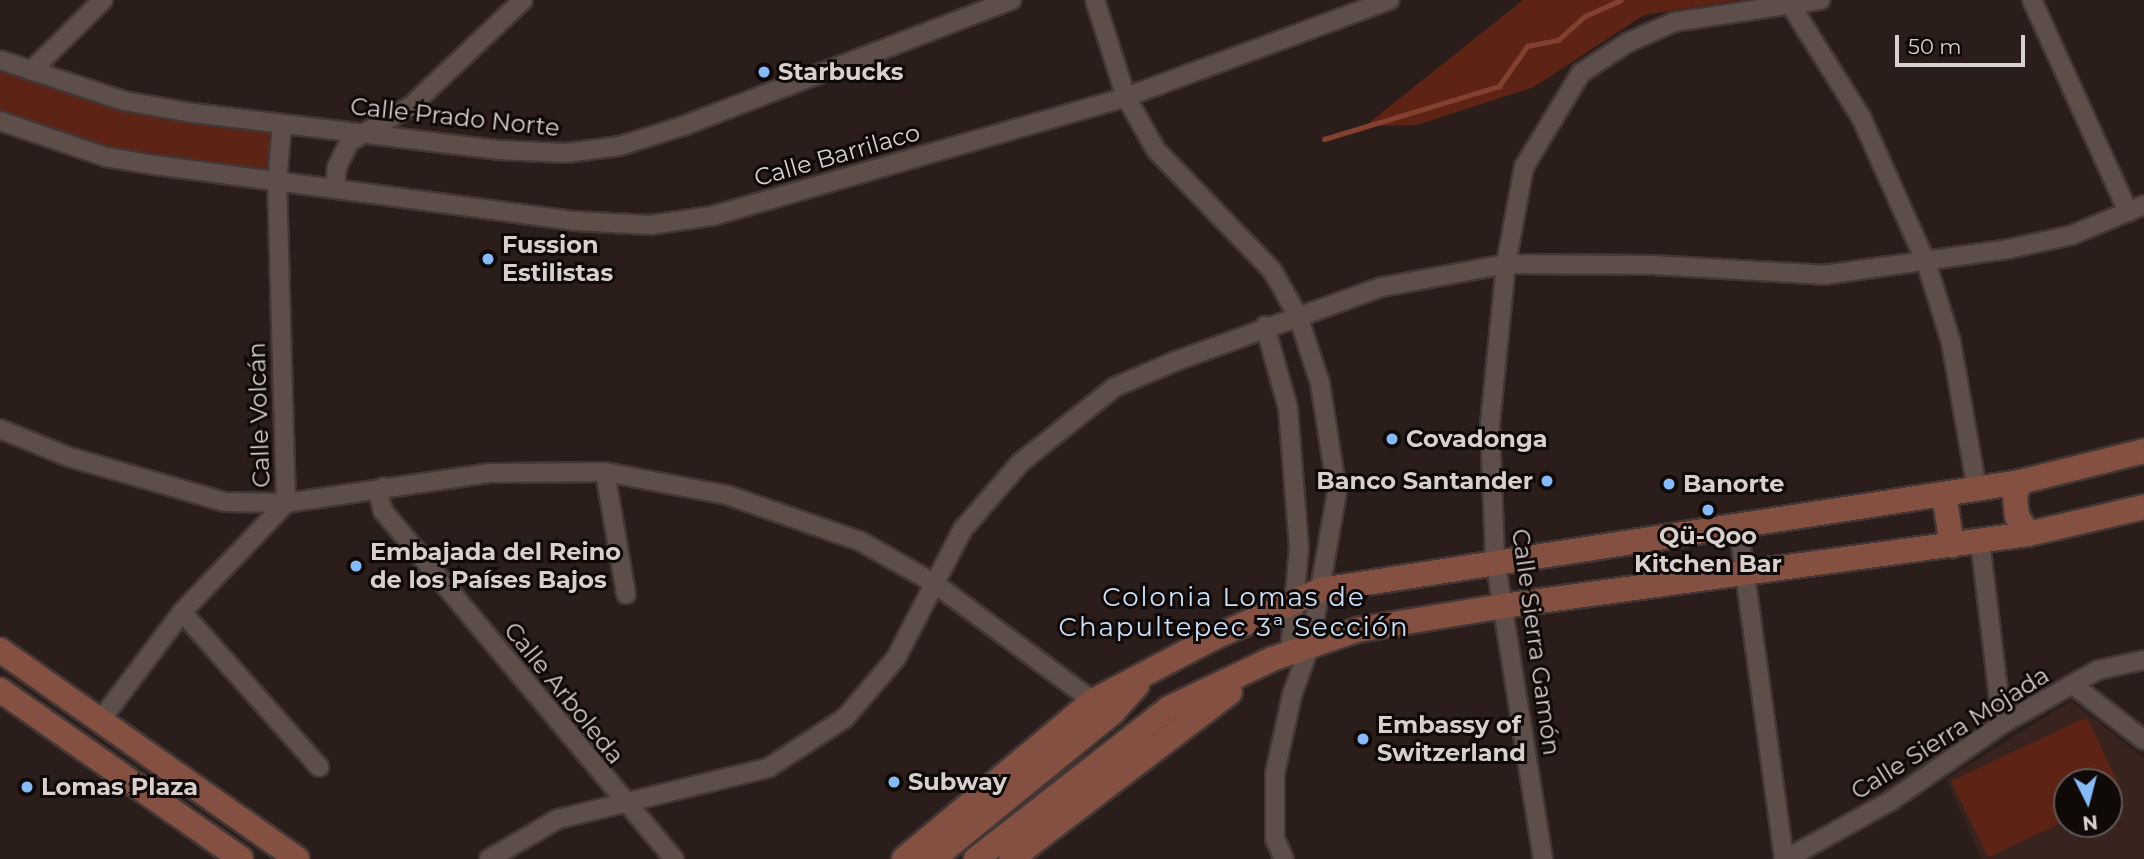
<!DOCTYPE html>
<meta charset="utf-8">
<style>
body{margin:0}
#map{position:relative;width:2144px;height:859px;overflow:hidden;background:#2b1d19;font-family:Montserrat,sans-serif}
div>[style]{position:absolute}
[style*='--x']{left:calc(var(--x)*1px);top:calc(var(--y)*1px);width:calc(var(--w)*1px);rotate:calc(var(--a)*1deg)}
.built>*{inset:0;background:#38231e}
.green>*{inset:0;background:#5d2416}
.stream>*{height:5px;margin:-2.5px;padding:0 2.5px;transform-origin:2.5px;border-radius:2.5px;background:#83402f}
.roads{filter:drop-shadow(2px 0 #433735) drop-shadow(-2px 0 #433735) drop-shadow(0 2px #433735) drop-shadow(0 -2px #433735)}
.street>*{height:18px;margin:-9px;padding:0 9px;transform-origin:9px;border-radius:9px;background:#5e4e49}
.secondary>*{height:24px;margin:-12px;padding:0 12px;transform-origin:12px;border-radius:12px;background:#845042}
.dots>*{width:19px;height:19px;translate:-50% -50%;box-sizing:border-box;border:4px solid #0f0907;border-radius:50%}
span{translate:-50% -50%;white-space:nowrap;text-align:center;line-height:1.15;-webkit-text-stroke:6px #0f0907;paint-order:stroke}
.poi-label{font-size:24px;color:#d9cfcc;font-weight:700}
.left{translate:0 -50%;text-align:left}
.right{translate:-100% -50%;text-align:right}
.street-label{font-size:24px;color:#d9cfcc}
.neighbourhood-label{font-size:26px;color:#cce0f9;letter-spacing:2px}
.north{position:absolute;left:2053px;top:768px;width:70px;height:70px;box-sizing:border-box;background:#0f0907;border:2px solid #605856;border-radius:50%;rotate:174deg;font-size:19px;font-weight:700;line-height:28px;text-align:center;color:#d9cfcc}
.north::after{content:'';display:block;margin:auto;width:24px;height:32px;background:#85bbfb;clip-path:polygon(50% 0,100% 100%,50% 72%,0 100%)}
.scale{position:absolute;left:1895px;top:35px;width:130px;height:32px;box-sizing:border-box;border:4px solid #d9cfcc;border-top:0;padding-left:9px;font-size:21px;line-height:24px;white-space:nowrap;color:#d9cfcc;-webkit-text-stroke:5px #0f0907;paint-order:stroke}
</style>
<div id="map">
<div class="built">
<i style="clip-path:polygon(evenodd,2071px 701px,2144px 758px,2144px 859px,1982px 859px,1946px 779px,2071px 701px,2067px 782px,2109px 782px,2109px 824px,2067px 824px,2067px 782px)"></i>
</div>
<div class="green">
<i style="clip-path:polygon(1523px 0,1740px 0,1644px 15px,1534px 87px,1417px 125px,1365px 126px)"></i>
<i style="clip-path:polygon(0 60px,124px 101px,282px 124px,277px 182px,106px 157px,0 121px)"></i>
<i style="clip-path:polygon(2087px 717px,2123px 794px,2109px 800px,2109px 782px,2067px 782px,2067px 820px,1988px 857px,1951px 781px)"></i>
</div>
<div class="stream">
<i style="--x:1324;--y:139;--w:183;--a:-16.8"></i>
<i style="--x:1499;--y:86;--w:49;--a:-55"></i>
<i style="--x:1527;--y:46;--w:32;--a:-11"></i>
<i style="--x:1558;--y:40;--w:36;--a:-42"></i>
<i style="--x:1585;--y:16;--w:39;--a:-24"></i>
</div>
<div class="roads">
<div class="street">
<i style="--x:1095;--y:0;--w:102;--a:72.3"></i>
<i style="--x:1126;--y:97;--w:61;--a:60.5"></i>
<i style="--x:1156;--y:150;--w:167;--a:46"></i>
<i style="--x:1272;--y:270;--w:53;--a:60.5"></i>
<i style="--x:1298;--y:316;--w:71;--a:71.8"></i>
<i style="--x:1320;--y:383;--w:110;--a:81.1"></i>
<i style="--x:1337;--y:492;--w:155;--a:100"></i>
<i style="--x:1310;--y:645;--w:53;--a:109.8"></i>
<i style="--x:1292;--y:695;--w:80;--a:102.3"></i>
<i style="--x:1275;--y:773;--w:66;--a:90"></i>
<i style="--x:1275;--y:839;--w:22;--a:66"></i>
<i style="--x:2032;--y:0;--w:233;--a:65.6"></i>
<i style="--x:1790;--y:4;--w:133;--a:57.9"></i>
<i style="--x:1861;--y:117;--w:159;--a:65.9"></i>
<i style="--x:1926;--y:262;--w:84;--a:72.6"></i>
<i style="--x:1951;--y:342;--w:149;--a:80"></i>
<i style="--x:0;--y:60;--w:131;--a:18.3"></i>
<i style="--x:124;--y:101;--w:70;--a:9.9"></i>
<i style="--x:193;--y:113;--w:307;--a:6.9"></i>
<i style="--x:498;--y:150;--w:68;--a:2.5"></i>
<i style="--x:566;--y:153;--w:54;--a:-7.4"></i>
<i style="--x:620;--y:146;--w:66;--a:-17.6"></i>
<i style="--x:683;--y:126;--w:352;--a:-21"></i>
<i style="--x:31;--y:71;--w:101;--a:-44.6"></i>
<i style="--x:0;--y:121;--w:112;--a:18.8"></i>
<i style="--x:106;--y:157;--w:50;--a:9.3"></i>
<i style="--x:155;--y:165;--w:424;--a:7.6"></i>
<i style="--x:575;--y:221;--w:75;--a:3.1"></i>
<i style="--x:650;--y:225;--w:63;--a:-8.3"></i>
<i style="--x:712;--y:216;--w:431;--a:-16"></i>
<i style="--x:1126;--y:97;--w:281;--a:-20.2"></i>
<i style="--x:335;--y:188;--w:21;--a:-85"></i>
<i style="--x:337;--y:167;--w:28;--a:-64"></i>
<i style="--x:349;--y:142;--w:72;--a:-30.1"></i>
<i style="--x:411;--y:106;--w:154;--a:-43.4"></i>
<i style="--x:1265;--y:326;--w:85;--a:74.3"></i>
<i style="--x:1288;--y:408;--w:139;--a:85.5"></i>
<i style="--x:1299;--y:547;--w:106;--a:94.9"></i>
<i style="--x:0;--y:429;--w:74;--a:22.1"></i>
<i style="--x:69;--y:457;--w:162;--a:16.1"></i>
<i style="--x:225;--y:502;--w:61;--a:0.9"></i>
<i style="--x:286;--y:503;--w:205;--a:-8.4"></i>
<i style="--x:489;--y:473;--w:116;--a:-0.5"></i>
<i style="--x:605;--y:472;--w:124;--a:10.7"></i>
<i style="--x:727;--y:495;--w:141;--a:19.1"></i>
<i style="--x:860;--y:541;--w:85;--a:29.6"></i>
<i style="--x:934;--y:583;--w:198;--a:36.6"></i>
<i style="--x:605;--y:472;--w:124;--a:80.2"></i>
<i style="--x:384;--y:487;--w:10;--a:119"></i>
<i style="--x:379;--y:496;--w:16;--a:75"></i>
<i style="--x:383;--y:511;--w:454;--a:50.1"></i>
<i style="--x:1738;--y:523;--w:339;--a:82.2"></i>
<i style="--x:1980;--y:541;--w:184;--a:83.1"></i>
<i style="--x:182;--y:612;--w:207;--a:48.5"></i>
<i style="--x:2073;--y:685;--w:90;--a:37.8"></i>
<i style="--x:100;--y:721;--w:136;--a:-53"></i>
<i style="--x:182;--y:612;--w:151;--a:-46.3"></i>
<i style="--x:286;--y:503;--w:321;--a:-91.6"></i>
<i style="--x:277;--y:182;--w:58;--a:-85.1"></i>
<i style="--x:489;--y:859;--w:80;--a:-30.1"></i>
<i style="--x:558;--y:819;--w:216;--a:-13.7"></i>
<i style="--x:768;--y:768;--w:92;--a:-33"></i>
<i style="--x:845;--y:718;--w:79;--a:-49.6"></i>
<i style="--x:896;--y:658;--w:145;--a:-62.6"></i>
<i style="--x:963;--y:529;--w:87;--a:-49.2"></i>
<i style="--x:1020;--y:463;--w:122;--a:-38.7"></i>
<i style="--x:1115;--y:387;--w:66;--a:-23.1"></i>
<i style="--x:1176;--y:361;--w:219;--a:-19.8"></i>
<i style="--x:1382;--y:287;--w:126;--a:-10.5"></i>
<i style="--x:1506;--y:264;--w:147;--a:0.4"></i>
<i style="--x:1653;--y:265;--w:171;--a:3.3"></i>
<i style="--x:1824;--y:275;--w:186;--a:-8"></i>
<i style="--x:2008;--y:249;--w:66;--a:-12.3"></i>
<i style="--x:2072;--y:235;--w:78;--a:-22.6"></i>
<i style="--x:1543;--y:859;--w:303;--a:-99.1"></i>
<i style="--x:1495;--y:560;--w:136;--a:-92.1"></i>
<i style="--x:1490;--y:424;--w:161;--a:-84.3"></i>
<i style="--x:1506;--y:264;--w:99;--a:-79.5"></i>
<i style="--x:1524;--y:167;--w:110;--a:-58.8"></i>
<i style="--x:1581;--y:73;--w:55;--a:-33.1"></i>
<i style="--x:1627;--y:43;--w:51;--a:-24.1"></i>
<i style="--x:1674;--y:22;--w:148;--a:-8.6"></i>
<i style="--x:1786;--y:859;--w:121;--a:-29.1"></i>
<i style="--x:1892;--y:800;--w:134;--a:-34.6"></i>
<i style="--x:2002;--y:724;--w:110;--a:-29.4"></i>
<i style="--x:2098;--y:670;--w:47;--a:-12.3"></i>
</div>
<div class="secondary">
<i style="--x:2020;--y:482;--w:14;--a:111"></i>
<i style="--x:2015;--y:495;--w:21;--a:85"></i>
<i style="--x:2017;--y:516;--w:21;--a:59"></i>
<i style="--x:1944;--y:494;--w:52;--a:81.1"></i>
<i style="--x:0;--y:650;--w:363;--a:35.1"></i>
<i style="--x:0;--y:690;--w:294;--a:35"></i>
<i style="--x:904;--y:859;--w:246;--a:-39.9"></i>
<i style="--x:1093;--y:701;--w:136;--a:-27.7"></i>
<i style="--x:1213;--y:638;--w:118;--a:-24"></i>
<i style="--x:1321;--y:590;--w:707;--a:-8.78"></i>
<i style="--x:2020;--y:482;--w:128;--a:-14"></i>
<i style="--x:933;--y:859;--w:232;--a:-39.2"></i>
<i style="--x:1113;--y:712;--w:36;--a:-48"></i>
<i style="--x:976;--y:859;--w:245;--a:-38"></i>
<i style="--x:1169;--y:708;--w:114;--a:-25.4"></i>
<i style="--x:1272;--y:659;--w:90;--a:-18.8"></i>
<i style="--x:1357;--y:630;--w:148;--a:-9.3"></i>
<i style="--x:1503;--y:606;--w:530;--a:-7.81"></i>
<i style="--x:2028;--y:534;--w:119;--a:-13.1"></i>
<i style="--x:1011;--y:859;--w:275;--a:-37.3"></i>
</div>
</div>
<div class="dots">
<i style="left:764px;top:72px;background:#85bbfb"></i>
<i style="left:488px;top:259px;background:#85bbfb"></i>
<i style="left:1392px;top:439px;background:#85bbfb"></i>
<i style="left:1547px;top:481px;background:#85bbfb"></i>
<i style="left:1669px;top:484px;background:#85bbfb"></i>
<i style="left:1708px;top:510px;background:#85bbfb"></i>
<i style="left:356px;top:566px;background:#85bbfb"></i>
<i style="left:1363px;top:739px;background:#85bbfb"></i>
<i style="left:894px;top:782px;background:#85bbfb"></i>
<i style="left:27px;top:787px;background:#85bbfb"></i>
</div>
<div class="poi-label">
<span class="left" style="left:778px;top:72px">Starbucks</span>
<span class="left" style="left:502px;top:259px">Fussion<br>Estilistas</span>
<span class="left" style="left:1406px;top:439px">Covadonga</span>
<span class="right" style="left:1533px;top:481px">Banco Santander</span>
<span class="left" style="left:1683px;top:484px">Banorte</span>
<span style="left:1708px;top:550px">Qü-Qoo<br>Kitchen Bar</span>
<span class="left" style="left:370px;top:566px">Embajada del Reino<br>de los Países Bajos</span>
<span class="left" style="left:1377px;top:739px">Embassy of<br>Switzerland</span>
<span class="left" style="left:908px;top:782px">Subway</span>
<span class="left" style="left:41px;top:787px">Lomas Plaza</span>
</div>
<div class="street-label">
<span style="left:455px;top:117px;rotate:6deg">Calle Prado Norte</span>
<span style="left:837px;top:155px;rotate:-16deg">Calle Barrilaco</span>
<span style="left:259px;top:415px;rotate:-92deg">Calle Volcán</span>
<span style="left:1536px;top:642px;rotate:82deg">Calle Sierra Gamón</span>
<span style="left:564px;top:693px;rotate:51deg">Calle Arboleda</span>
<span style="left:1950px;top:733px;rotate:-32deg">Calle Sierra Mojada</span>
</div>
<div class="neighbourhood-label">
<span style="left:1234px;top:613px">Colonia Lomas de<br>Chapultepec 3ª Sección</span>
</div>
<div class="north">N</div>
<div class="scale">50 m</div>
</div>
